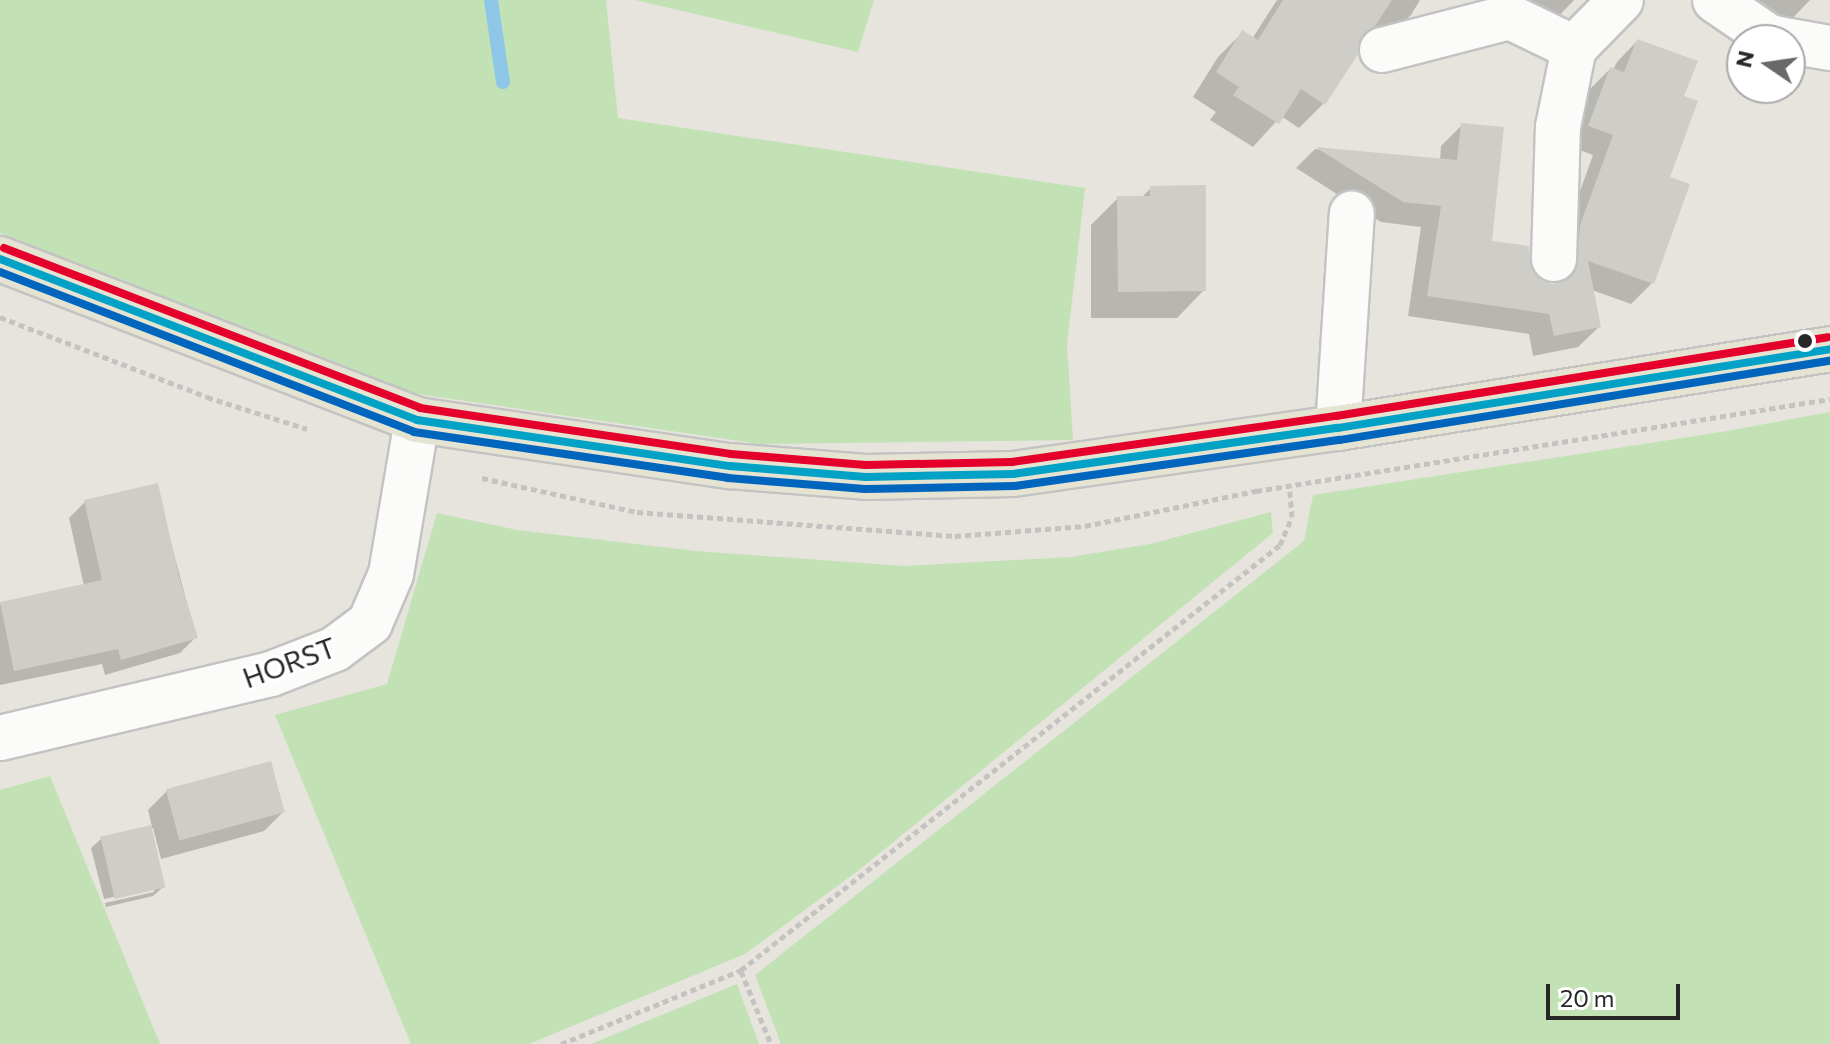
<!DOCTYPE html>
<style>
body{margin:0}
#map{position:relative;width:1830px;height:1044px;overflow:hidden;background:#e6e4dd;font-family:Commissioner,sans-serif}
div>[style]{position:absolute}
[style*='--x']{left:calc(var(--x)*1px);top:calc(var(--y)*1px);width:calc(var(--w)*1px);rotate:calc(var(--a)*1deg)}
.green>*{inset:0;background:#c2e2b5}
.shadow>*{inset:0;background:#0003}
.stream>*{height:14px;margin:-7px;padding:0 7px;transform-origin:7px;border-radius:7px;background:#8fc7e9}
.building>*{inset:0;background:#cfcdc8;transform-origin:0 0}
.path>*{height:5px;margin-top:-2.5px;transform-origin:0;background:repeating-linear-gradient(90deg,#c4c3c2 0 6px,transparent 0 10px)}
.roads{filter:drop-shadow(2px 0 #c3c3c3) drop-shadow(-2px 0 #c3c3c3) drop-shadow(0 2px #c3c3c3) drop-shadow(0 -2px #c3c3c3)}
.minor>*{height:44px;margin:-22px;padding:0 22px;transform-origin:22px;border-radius:22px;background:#fbfbfa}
.major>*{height:44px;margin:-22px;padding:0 22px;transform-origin:22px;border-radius:22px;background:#e5e3d2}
.bus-1>*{height:8px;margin:-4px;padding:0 4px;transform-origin:4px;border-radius:4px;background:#02a2c6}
.bus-2>*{height:8px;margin:-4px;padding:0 4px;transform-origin:4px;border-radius:4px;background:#0065bd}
.bus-3>*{height:8px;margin:-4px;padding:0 4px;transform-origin:4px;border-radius:4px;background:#e4002b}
.dots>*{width:22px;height:22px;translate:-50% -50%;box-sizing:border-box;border:4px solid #fff;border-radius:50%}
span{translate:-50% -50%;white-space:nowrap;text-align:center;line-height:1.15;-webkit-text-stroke:6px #fff;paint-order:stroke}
.street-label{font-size:28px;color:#272727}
.north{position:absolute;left:1726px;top:24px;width:80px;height:80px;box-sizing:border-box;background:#fff;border:2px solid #a9a9a9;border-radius:50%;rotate:283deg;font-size:22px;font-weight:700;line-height:32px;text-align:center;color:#272727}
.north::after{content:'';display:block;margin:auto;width:28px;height:36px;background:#6a6967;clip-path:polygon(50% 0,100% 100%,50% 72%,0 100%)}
.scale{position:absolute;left:1546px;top:984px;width:134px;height:36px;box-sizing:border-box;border:4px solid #272727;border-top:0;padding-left:10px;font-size:24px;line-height:28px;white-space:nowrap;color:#272727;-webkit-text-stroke:6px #fff;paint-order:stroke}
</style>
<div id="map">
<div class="green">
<i style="clip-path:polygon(0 0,606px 0,618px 118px,1085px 188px,1067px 345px,1073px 440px,760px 444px,417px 394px,0 233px)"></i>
<i style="clip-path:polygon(635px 0,874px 0,858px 52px)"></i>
<i style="clip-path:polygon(1830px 412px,1830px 1044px,781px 1044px,755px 975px,1304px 541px,1313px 495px,1721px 432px)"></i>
<i style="clip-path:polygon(1271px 512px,1273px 533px,859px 870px,745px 954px,529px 1044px,411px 1044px,275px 715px,387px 684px,437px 513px,517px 530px,696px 551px,905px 566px,1071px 557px,1150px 544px)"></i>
<i style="clip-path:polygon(50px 776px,160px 1044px,0 1044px,0 790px)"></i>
<i style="clip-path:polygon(737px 984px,759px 1044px,591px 1044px)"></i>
</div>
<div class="shadow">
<i style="clip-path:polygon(1277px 0,1420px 0,1411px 15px,1386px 40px,1376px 43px,1363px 35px,1324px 103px,1299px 128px,1281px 116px,1253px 147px,1210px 120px,1216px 112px,1193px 97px,1218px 57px,1242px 33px,1252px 39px)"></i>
<i style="clip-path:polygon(1498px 0,1574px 0,1541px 35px)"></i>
<i style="clip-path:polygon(1730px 0,1810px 0,1782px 29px)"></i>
<i style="clip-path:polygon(1637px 41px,1681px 97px,1652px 283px,1631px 304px,1592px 290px,1599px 327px,1578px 347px,1533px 356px,1529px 334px,1408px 316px,1421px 227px,1381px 222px,1296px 168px,1315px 149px,1440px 160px,1441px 146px,1462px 125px,1490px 243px,1541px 282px,1556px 285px,1560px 247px,1593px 155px,1569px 146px,1589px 90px,1610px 69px,1613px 70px,1617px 62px)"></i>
<i style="clip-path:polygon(1151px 188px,1204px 290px,1177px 318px,1091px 318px,1091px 225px,1118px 198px,1141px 198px)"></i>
<i style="clip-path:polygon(156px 486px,196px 637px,180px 653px,105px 675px,102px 664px,0 685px,0 604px,84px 586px,69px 518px,85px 502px)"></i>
<i style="clip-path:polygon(evenodd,167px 791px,283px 812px,264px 831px,161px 859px,153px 828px,149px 829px,163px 887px,153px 896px,106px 907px,91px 848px,101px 839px,152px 827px,148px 810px,167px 791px,154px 888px,154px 892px,105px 903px,104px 899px,154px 888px)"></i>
</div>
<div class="stream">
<i style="--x:491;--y:0;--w:83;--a:81.7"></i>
</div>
<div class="building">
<i style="clip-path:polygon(1283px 0,1392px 0,1375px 26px,1364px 33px,1358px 54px,1325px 105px,1301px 89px,1279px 124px,1233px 95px,1239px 87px,1216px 72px,1242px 30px,1258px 40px)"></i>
<i style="clip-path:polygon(1637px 39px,1698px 61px,1684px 96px,1698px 101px,1670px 177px,1690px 184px,1654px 284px,1588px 261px,1601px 327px,1554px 336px,1549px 314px,1427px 296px,1441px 206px,1403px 202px,1315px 147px,1457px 160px,1461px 123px,1504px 127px,1492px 241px,1529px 246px,1532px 270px,1540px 280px,1552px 284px,1565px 281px,1576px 271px,1580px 225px,1613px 135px,1588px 126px,1610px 67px,1624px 72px)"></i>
<i style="clip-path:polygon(1206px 185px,1206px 291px,1118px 292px,1117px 196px,1150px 196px,1150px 186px)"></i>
<i style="clip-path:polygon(158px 483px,179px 577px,198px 638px,121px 660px,118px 649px,14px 671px,0 602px,102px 580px,84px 500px)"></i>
<i style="left:271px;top:761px;width:53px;height:109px;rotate:75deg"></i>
<i style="left:151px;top:825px;width:64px;height:52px;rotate:77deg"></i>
</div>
<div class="path">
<i style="--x:0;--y:317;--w:222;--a:21.1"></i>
<i style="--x:207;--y:397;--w:105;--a:17.7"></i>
<i style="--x:482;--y:478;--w:159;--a:12.4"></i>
<i style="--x:637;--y:512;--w:319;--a:4.3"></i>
<i style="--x:955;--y:536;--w:130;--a:-4.4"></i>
<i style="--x:1085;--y:526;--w:175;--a:-11.6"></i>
<i style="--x:1256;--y:491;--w:581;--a:-9.11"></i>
<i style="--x:741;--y:971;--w:79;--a:67.7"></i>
<i style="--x:561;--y:1044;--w:195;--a:-22.3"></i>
<i style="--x:741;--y:970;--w:686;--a:-38.26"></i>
<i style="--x:1280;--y:545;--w:30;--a:-67"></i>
<i style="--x:1292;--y:517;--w:32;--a:-95"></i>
</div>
<div class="roads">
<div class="minor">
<i style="--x:1715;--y:0;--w:65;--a:34.4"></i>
<i style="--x:1769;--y:37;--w:15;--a:11"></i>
<i style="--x:1510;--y:17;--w:71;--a:25.8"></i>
<i style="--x:1574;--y:48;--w:67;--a:-45.6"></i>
<i style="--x:1790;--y:41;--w:41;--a:9.9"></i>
<i style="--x:1382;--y:50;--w:132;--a:-14.5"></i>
<i style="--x:1554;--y:259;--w:132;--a:-88.3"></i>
<i style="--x:1558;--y:127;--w:81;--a:-78.6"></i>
<i style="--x:1338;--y:428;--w:215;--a:-86.3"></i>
<i style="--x:0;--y:738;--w:278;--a:-13.3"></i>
<i style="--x:271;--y:674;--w:69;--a:-21.3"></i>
<i style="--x:335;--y:649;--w:44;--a:-36.6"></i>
<i style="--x:370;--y:623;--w:53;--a:-66.8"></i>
<i style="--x:391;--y:574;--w:156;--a:-80.4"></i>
</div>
<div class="major">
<i style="--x:0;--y:259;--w:447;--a:21.1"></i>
<i style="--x:417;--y:420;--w:316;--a:8.4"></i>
<i style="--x:730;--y:466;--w:136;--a:4.6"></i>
<i style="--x:866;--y:477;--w:147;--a:-1.2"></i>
<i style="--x:1013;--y:474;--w:328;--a:-8.1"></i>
<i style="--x:1338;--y:428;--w:498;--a:-9.1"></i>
</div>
</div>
<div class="bus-1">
<i style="--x:0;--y:259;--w:447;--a:21.1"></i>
<i style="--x:417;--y:420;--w:316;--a:8.4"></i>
<i style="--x:730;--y:466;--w:136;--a:4.6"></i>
<i style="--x:866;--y:477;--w:147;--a:-1.2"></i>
<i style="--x:1013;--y:474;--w:328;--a:-8.1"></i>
<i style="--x:1338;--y:428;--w:498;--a:-9.1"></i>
</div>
<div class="bus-2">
<i style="--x:0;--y:272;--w:444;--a:21.1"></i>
<i style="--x:414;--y:432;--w:317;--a:8.3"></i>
<i style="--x:728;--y:478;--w:137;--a:4.6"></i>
<i style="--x:865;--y:489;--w:150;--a:-1.1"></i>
<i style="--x:1015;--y:486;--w:328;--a:-8.1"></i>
<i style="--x:1340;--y:440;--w:496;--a:-9.2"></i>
</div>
<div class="bus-3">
<i style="--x:4;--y:248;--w:446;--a:21"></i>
<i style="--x:420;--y:408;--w:314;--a:8.4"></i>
<i style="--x:731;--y:454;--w:135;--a:4.7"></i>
<i style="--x:866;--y:465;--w:146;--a:-1.2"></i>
<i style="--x:1012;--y:462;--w:327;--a:-8.1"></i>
<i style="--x:1336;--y:416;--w:498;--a:-9.1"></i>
</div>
<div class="dots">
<i style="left:1805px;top:341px;background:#272727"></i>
</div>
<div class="street-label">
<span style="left:289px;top:662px;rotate:-20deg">HORST</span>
</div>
<div class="north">N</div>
<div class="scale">20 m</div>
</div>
